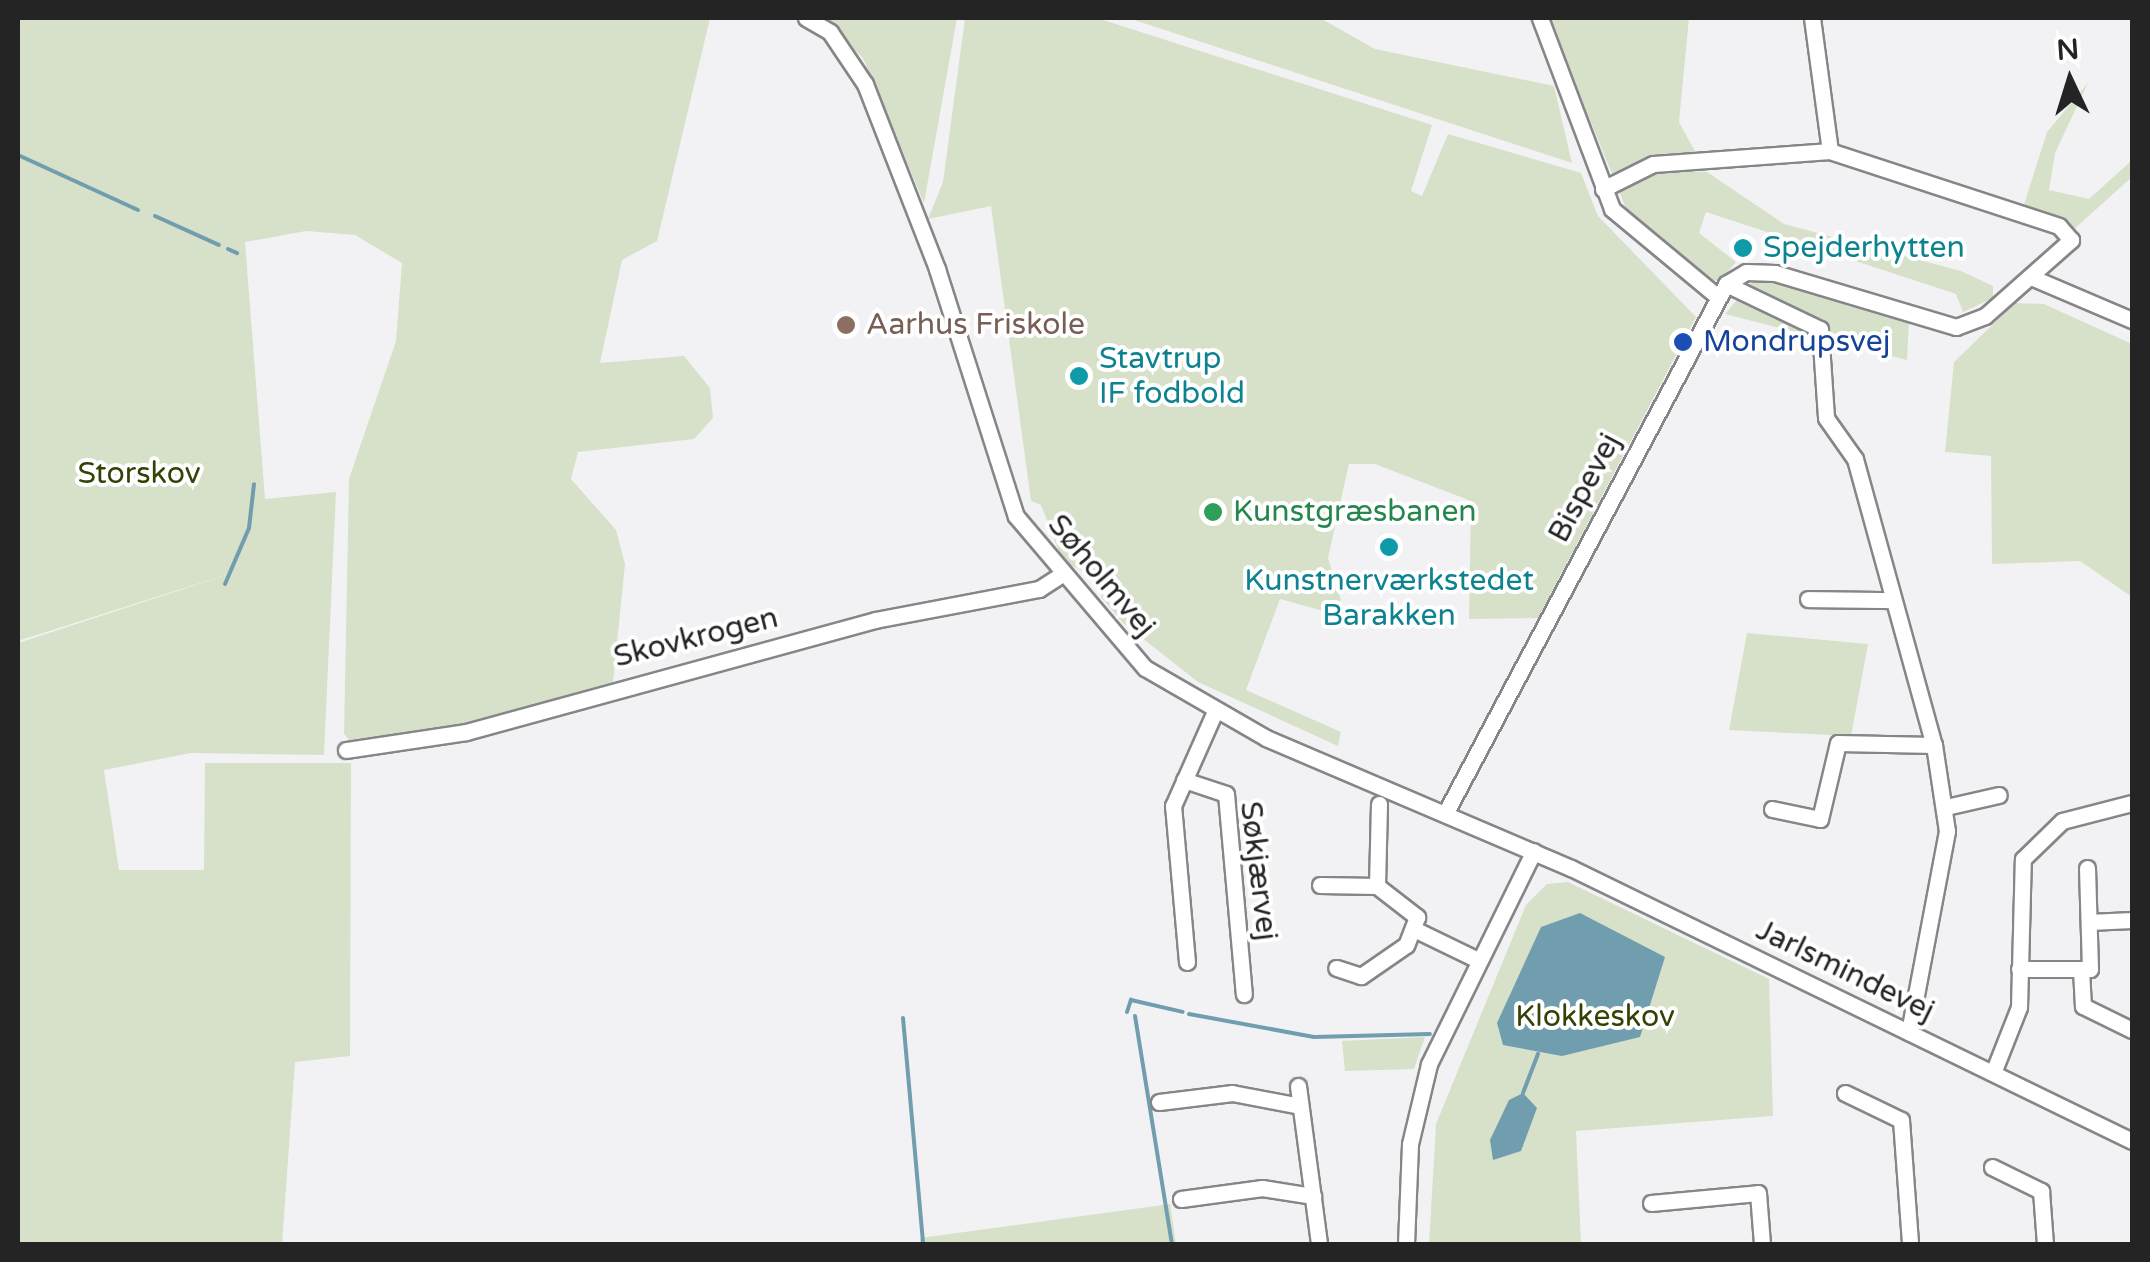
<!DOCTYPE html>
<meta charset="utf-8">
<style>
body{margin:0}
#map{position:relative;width:2150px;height:1262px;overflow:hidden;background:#f2f2f5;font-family:"Varela Round",sans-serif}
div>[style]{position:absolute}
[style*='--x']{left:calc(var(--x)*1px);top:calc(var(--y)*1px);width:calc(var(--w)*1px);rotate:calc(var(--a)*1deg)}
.green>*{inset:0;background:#d7e1c9}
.water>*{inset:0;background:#709eae}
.stream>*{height:4px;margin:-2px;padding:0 2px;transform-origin:2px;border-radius:2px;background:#709eae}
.roads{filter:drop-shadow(2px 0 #868689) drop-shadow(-2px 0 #868689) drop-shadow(0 2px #868689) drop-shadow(0 -2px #868689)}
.minor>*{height:15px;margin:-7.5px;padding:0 7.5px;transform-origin:7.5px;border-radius:7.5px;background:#fff}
.dots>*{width:28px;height:28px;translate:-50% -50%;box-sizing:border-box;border:5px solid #fff;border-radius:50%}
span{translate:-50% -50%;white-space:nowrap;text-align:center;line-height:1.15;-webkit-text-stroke:8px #fff;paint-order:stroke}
.culture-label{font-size:30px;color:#0d838f}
.left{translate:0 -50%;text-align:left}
.education-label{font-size:30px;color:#785e54}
.transit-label{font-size:30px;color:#164399}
.park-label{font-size:30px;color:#324305}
.street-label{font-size:30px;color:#242425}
.leisure-label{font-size:30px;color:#27864d}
.frame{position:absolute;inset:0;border:20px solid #242425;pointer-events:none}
.north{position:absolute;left:2020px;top:30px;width:100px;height:100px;-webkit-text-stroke:8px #fff;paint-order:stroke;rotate:356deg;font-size:28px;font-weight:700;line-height:40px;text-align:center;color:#242425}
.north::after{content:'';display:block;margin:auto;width:35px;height:45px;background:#242425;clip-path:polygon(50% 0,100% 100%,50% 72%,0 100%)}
</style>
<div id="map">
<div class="green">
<i style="clip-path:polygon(18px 18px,710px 18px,657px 241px,622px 260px,600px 363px,684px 356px,710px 388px,713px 418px,694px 439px,578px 452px,571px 479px,616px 530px,625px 564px,613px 682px,446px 730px,351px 742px,344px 734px,349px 479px,396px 341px,402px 263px,355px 235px,306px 231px,245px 242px,265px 499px,336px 492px,324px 755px,191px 753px,104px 770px,119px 870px,204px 870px,205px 763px,351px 763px,350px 1056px,295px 1062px,282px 1244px,18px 1244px,18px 643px,266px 562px,18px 641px)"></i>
<i style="clip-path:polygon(822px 18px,957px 18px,924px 203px,863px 58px)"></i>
<i style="clip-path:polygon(965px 18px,1097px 18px,1432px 125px,1411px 191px,1422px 196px,1448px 134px,1581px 173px,1598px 216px,1696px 317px,1538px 618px,1469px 619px,1471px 501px,1375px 464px,1349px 464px,1328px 558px,1341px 600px,1334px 614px,1280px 599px,1246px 690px,1341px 732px,1338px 746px,1198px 682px,1123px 623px,1101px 597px,1107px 582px,1063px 562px,1041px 505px,1031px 501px,991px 206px,928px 219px,943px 182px)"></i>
<i style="clip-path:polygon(1128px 18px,1320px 18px,1375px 49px,1554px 86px,1572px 163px)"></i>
<i style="clip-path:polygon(1548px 18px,1689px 18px,1679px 122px,1697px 155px,1613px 176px)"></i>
<i style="clip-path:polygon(2088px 83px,2055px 153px,2049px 190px,2089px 199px,2130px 162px,2132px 177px,2073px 230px,2023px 208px,2047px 132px)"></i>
<i style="clip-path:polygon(1659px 171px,1707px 172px,1784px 224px,1961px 271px,1993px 286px,1993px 298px,1963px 312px,1956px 294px,1706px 212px,1699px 233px,1736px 262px,1720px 281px,1706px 279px,1630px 218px,1618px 189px)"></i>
<i style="clip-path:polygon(1755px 278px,1909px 319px,1907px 360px,1725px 314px)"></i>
<i style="clip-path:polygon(2015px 303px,2044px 304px,2132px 344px,2132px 597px,2080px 561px,1992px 564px,1991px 456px,1945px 452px,1954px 362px)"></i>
<i style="clip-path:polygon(1747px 633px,1868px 644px,1851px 736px,1729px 730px)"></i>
<i style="clip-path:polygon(1568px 882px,1769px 979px,1773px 1116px,1576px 1131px,1581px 1244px,1429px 1244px,1436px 1124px,1526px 905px,1547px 884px)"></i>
<i style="clip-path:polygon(1425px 1037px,1414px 1069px,1345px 1071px,1342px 1041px)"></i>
<i style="clip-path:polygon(1170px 1204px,1176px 1244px,920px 1244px,920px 1238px)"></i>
</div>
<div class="water">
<i style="clip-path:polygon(1580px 913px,1665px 957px,1640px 1037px,1562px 1056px,1503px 1045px,1497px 1023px,1541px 927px)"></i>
<i style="clip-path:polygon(1523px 1093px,1537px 1108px,1521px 1151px,1493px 1160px,1490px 1140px,1509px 1100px)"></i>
</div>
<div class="stream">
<i style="--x:18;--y:155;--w:132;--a:24.6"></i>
<i style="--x:155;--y:216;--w:70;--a:24.4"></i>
<i style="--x:228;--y:249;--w:10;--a:24"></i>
<i style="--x:225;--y:584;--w:61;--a:-66.8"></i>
<i style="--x:249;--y:528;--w:44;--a:-83.5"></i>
<i style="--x:1127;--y:1012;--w:13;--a:-72"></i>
<i style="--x:1131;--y:1000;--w:53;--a:13"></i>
<i style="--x:1189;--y:1014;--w:127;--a:10.4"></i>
<i style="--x:1314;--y:1037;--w:116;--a:-1.5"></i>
<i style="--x:1135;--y:1016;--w:231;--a:80.8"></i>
<i style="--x:903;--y:1018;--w:227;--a:84.9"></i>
<i style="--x:1523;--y:1093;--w:42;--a:-69"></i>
</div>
<div class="roads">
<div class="minor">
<i style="--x:806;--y:18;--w:28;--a:30"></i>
<i style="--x:830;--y:32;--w:63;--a:56.1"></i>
<i style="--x:865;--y:84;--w:199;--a:68.7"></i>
<i style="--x:937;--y:269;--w:259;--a:72.3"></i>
<i style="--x:1016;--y:516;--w:199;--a:49.7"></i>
<i style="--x:1145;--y:668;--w:140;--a:30"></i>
<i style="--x:1266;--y:738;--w:332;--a:23.1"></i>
<i style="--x:1571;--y:868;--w:624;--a:25.95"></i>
<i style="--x:1540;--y:18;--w:204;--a:69.3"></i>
<i style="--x:1612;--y:209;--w:138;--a:39.7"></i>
<i style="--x:1812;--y:18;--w:134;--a:82.3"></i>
<i style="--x:2031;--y:277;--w:110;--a:23.1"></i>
<i style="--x:1726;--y:284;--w:104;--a:25.6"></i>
<i style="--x:1820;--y:329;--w:89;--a:86.1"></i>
<i style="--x:1826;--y:418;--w:50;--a:54.7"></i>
<i style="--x:1855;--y:459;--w:297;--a:74.6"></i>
<i style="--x:1934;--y:745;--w:87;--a:81.4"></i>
<i style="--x:1947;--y:831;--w:205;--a:100.7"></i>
<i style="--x:1808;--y:599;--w:85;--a:0.7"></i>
<i style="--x:346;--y:750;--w:121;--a:-8.5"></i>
<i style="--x:466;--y:732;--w:424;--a:-15.3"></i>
<i style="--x:875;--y:620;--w:167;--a:-10.7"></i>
<i style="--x:1039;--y:589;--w:24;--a:-33"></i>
<i style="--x:1184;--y:780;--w:44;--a:18.4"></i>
<i style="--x:1226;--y:794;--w:201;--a:84.9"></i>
<i style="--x:1946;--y:807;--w:54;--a:-12.8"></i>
<i style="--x:1772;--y:809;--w:49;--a:11.8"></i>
<i style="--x:1820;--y:819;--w:78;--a:-76.7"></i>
<i style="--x:1838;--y:743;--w:96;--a:1.2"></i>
<i style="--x:1446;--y:812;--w:598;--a:-62.06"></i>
<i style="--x:1726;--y:284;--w:23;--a:-31"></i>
<i style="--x:1746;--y:272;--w:29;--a:2"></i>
<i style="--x:1775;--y:273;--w:189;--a:16.6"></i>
<i style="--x:1956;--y:327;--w:31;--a:-21"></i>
<i style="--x:1985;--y:316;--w:115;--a:-41.5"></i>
<i style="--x:2071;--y:240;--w:18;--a:-131"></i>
<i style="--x:2059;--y:226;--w:241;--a:-161.9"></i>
<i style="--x:1830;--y:151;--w:177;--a:175.8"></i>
<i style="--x:1653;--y:164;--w:56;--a:153.4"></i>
<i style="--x:1320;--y:885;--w:57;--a:1"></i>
<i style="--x:1377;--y:886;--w:51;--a:37.8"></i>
<i style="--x:1417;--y:917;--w:30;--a:111"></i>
<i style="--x:1406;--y:945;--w:55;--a:145.4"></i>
<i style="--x:1361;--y:976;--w:26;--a:-162"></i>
<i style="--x:1377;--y:886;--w:82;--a:-88.6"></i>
<i style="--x:2089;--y:922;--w:43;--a:-2.7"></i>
<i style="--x:1416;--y:930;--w:67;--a:25.8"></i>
<i style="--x:1187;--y:962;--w:157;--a:-95.1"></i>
<i style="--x:1173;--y:806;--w:104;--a:-66.1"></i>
<i style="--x:2019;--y:969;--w:71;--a:0"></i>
<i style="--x:2090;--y:969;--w:101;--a:-91.7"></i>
<i style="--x:2081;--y:969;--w:37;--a:87"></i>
<i style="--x:2083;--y:1006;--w:55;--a:26.1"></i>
<i style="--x:1993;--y:1073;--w:71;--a:-68.5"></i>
<i style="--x:2019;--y:1007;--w:148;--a:-88.5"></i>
<i style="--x:2023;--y:859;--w:54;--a:-44.3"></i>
<i style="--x:2062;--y:821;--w:72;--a:-14.4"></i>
<i style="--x:1298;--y:1086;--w:159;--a:82.4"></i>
<i style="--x:1845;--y:1093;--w:62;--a:25.7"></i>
<i style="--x:1901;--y:1120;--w:124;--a:85.8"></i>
<i style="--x:1159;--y:1102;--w:74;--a:-7"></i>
<i style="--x:1232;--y:1093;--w:69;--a:10.8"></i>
<i style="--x:1992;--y:1167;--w:55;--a:26.1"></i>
<i style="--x:2041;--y:1191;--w:53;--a:85.7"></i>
<i style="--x:1181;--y:1199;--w:82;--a:-7.7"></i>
<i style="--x:1262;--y:1188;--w:52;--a:8.9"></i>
<i style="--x:1651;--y:1203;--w:107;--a:-5.3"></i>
<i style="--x:1758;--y:1193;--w:51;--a:85.5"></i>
<i style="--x:1406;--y:1244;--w:100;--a:-87.7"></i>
<i style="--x:1410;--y:1144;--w:82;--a:-76.6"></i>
<i style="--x:1429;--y:1064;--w:237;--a:-63.8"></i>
</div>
</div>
<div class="dots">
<i style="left:1743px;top:248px;background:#0f9aa8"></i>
<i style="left:846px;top:325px;background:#8d6e63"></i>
<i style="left:1683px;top:342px;background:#1a4fb4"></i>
<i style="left:1079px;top:376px;background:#0f9aa8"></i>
<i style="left:1213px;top:512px;background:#2e9e5b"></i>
<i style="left:1389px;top:547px;background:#0f9aa8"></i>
</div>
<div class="culture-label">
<span class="left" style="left:1763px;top:248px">Spejderhytten</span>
<span class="left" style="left:1099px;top:376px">Stavtrup<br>IF fodbold</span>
<span style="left:1389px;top:598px">Kunstnerværkstedet<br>Barakken</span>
</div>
<div class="education-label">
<span class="left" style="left:866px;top:325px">Aarhus Friskole</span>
</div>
<div class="transit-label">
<span class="left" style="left:1703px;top:342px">Mondrupsvej</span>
</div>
<div class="park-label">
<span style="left:139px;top:474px">Storskov</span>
<span style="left:1595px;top:1017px">Klokkeskov</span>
</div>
<div class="street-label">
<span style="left:1585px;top:488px;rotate:-62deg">Bispevej</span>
<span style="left:1101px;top:576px;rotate:50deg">Søholmvej</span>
<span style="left:696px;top:638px;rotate:-14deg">Skovkrogen</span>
<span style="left:1258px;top:871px;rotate:83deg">Søkjærvej</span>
<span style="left:1845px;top:971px;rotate:26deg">Jarlsmindevej</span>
</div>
<div class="leisure-label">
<span class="left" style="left:1233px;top:512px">Kunstgræsbanen</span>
</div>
<div class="frame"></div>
<div class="north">N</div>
</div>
